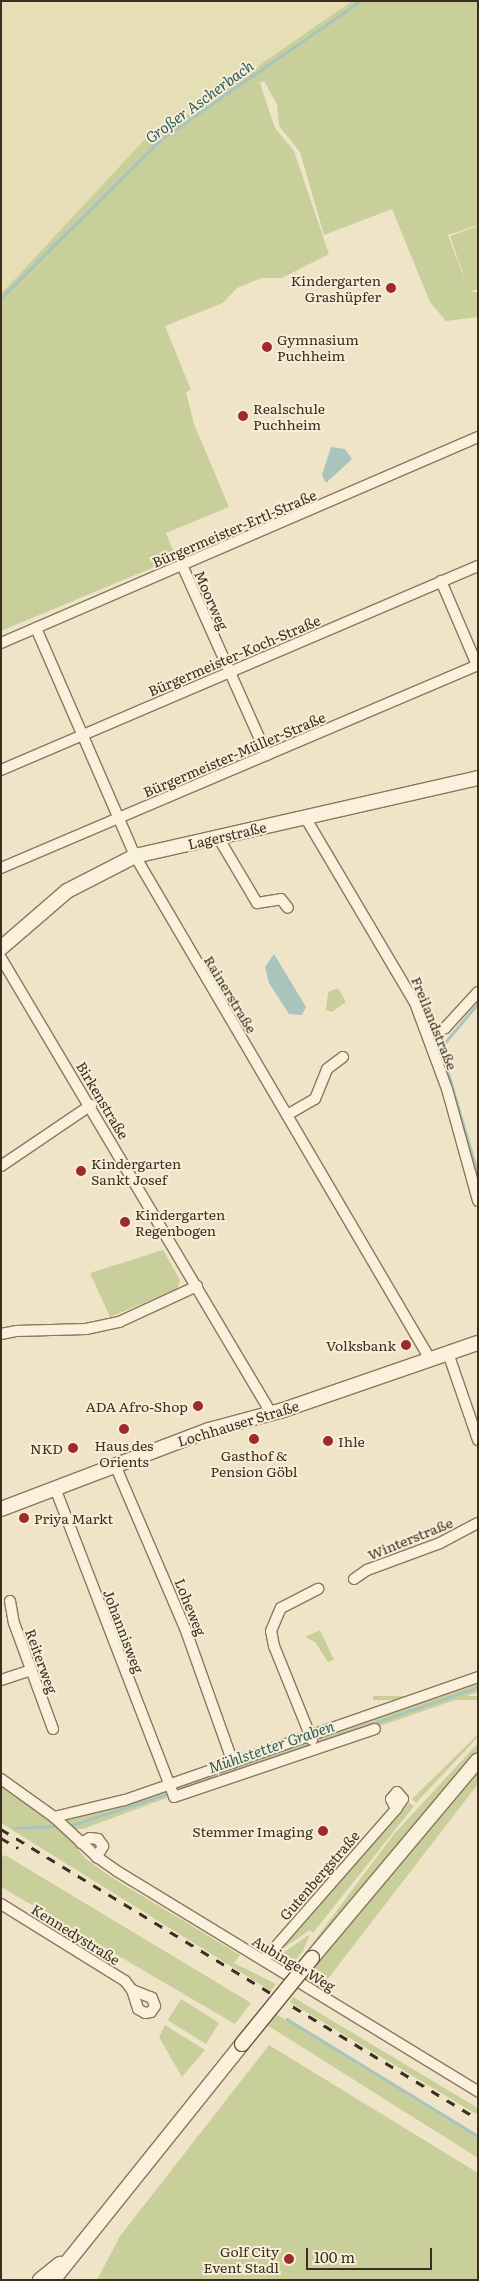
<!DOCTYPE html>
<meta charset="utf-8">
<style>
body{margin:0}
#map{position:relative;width:479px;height:2281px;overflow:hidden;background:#f0e4c8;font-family:Literata,serif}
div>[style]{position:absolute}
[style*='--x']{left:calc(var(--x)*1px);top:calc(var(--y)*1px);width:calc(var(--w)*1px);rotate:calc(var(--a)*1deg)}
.farmland>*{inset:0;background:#e6deb5}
.green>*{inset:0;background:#c9cf9b;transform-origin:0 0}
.water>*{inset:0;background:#a9c4bc}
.stream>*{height:2.5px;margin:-1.25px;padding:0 1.25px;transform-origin:1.25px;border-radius:1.25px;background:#a9c4bc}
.roads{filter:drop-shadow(1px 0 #8d765c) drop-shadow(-1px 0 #8d765c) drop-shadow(0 1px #8d765c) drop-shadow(0 -1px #8d765c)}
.street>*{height:10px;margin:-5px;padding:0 5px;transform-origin:5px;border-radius:5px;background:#faf1dc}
.secondary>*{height:14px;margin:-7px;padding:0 7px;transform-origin:7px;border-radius:7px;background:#faf1dc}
.rail>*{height:2.5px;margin-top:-1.25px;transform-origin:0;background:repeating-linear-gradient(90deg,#3d2e20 0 9px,transparent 0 18px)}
.bridges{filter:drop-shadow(1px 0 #6f573f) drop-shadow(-1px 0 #6f573f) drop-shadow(0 1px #6f573f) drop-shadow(0 -1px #6f573f)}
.secondary-bridge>*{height:14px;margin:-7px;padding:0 7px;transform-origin:7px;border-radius:7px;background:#faf1dc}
.dots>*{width:14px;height:14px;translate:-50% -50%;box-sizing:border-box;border:2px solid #f7eed8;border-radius:50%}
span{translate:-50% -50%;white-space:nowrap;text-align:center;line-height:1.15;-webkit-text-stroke:4px #f7eed8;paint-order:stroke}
.poi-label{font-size:14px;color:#3d2e20}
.right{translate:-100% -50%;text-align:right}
.left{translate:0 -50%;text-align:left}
.street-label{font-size:14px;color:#3d2e20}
.water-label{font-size:15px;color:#2f5d5a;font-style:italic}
.frame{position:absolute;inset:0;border:2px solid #3d2e20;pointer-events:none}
.scale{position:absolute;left:306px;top:2248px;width:126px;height:22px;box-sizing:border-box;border:2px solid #3d2e20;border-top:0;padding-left:6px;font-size:15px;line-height:18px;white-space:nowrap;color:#3d2e20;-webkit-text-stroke:4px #f7eed8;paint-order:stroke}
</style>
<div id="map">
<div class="farmland">
<i style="clip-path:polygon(1px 1px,352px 1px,162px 133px,147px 137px,1px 294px)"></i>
</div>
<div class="green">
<i style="clip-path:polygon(352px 1px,478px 1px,478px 225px,448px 235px,469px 291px,450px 236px,478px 226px,478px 289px,471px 292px,478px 292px,478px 317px,446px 321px,430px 302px,392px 209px,324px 235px,300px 152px,279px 126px,277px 104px,264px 81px,260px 83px,275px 128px,294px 151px,329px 254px,282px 278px,261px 278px,237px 288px,223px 303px,165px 326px,191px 390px,186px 392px,194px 424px,229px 507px,166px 533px,176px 558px,1px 631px,1px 294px,147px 137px,162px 133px)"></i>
<i style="clip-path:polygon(338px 988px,346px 1002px,332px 1012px,326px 1010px,328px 992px)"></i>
<i style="clip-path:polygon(163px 1250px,180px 1280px,177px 1289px,110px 1317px,90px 1273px)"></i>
<i style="clip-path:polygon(320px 1630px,334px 1660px,328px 1662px,315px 1642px,305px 1637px)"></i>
<i style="clip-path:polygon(478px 1682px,478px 1692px,377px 1727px,318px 1746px,314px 1738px)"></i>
<i style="left:478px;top:1696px;width:4px;height:105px;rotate:90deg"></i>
<i style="clip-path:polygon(478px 1734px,478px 1737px,416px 1803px,412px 1799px)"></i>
<i style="left:306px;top:1740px;width:9px;height:139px;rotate:72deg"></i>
<i style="clip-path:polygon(478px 1743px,478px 1752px,306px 1952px,394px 1834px)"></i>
<i style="clip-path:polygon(478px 1773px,478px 1784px,320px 1989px,304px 1978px)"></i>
<i style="clip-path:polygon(1px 1782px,69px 1837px,85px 1858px,111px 1877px,240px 1955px,234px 1963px,276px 1984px,271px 1991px,1px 1823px)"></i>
<i style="clip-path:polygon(166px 1788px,169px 1797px,83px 1829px,74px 1829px,64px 1818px)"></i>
<i style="clip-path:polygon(409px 1803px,414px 1806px,313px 1933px,310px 1930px,278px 1952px)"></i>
<i style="clip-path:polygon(5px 1855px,251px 2003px,235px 2024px,1px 1887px,1px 1858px)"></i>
<i style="clip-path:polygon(310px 1934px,303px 1951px,289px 1968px,284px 1965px,280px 1955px)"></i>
<i style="left:293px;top:1997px;width:217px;height:6px;rotate:31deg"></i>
<i style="left:181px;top:1999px;width:45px;height:25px;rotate:32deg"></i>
<i style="clip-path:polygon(276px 2014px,478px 2136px,478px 2158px,267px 2025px)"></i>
<i style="clip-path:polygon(165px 2025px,205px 2050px,182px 2077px,159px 2037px)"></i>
<i style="clip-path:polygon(269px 2045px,478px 2173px,478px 2280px,97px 2280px,120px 2236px)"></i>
</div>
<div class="water">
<i style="clip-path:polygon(331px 447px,345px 449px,352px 459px,326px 483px,322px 475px)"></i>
<i style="clip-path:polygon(274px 954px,306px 1007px,302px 1015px,289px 1014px,269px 983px,265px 967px)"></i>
</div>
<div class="stream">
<i style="--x:1;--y:298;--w:226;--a:-44.8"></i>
<i style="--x:161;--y:139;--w:242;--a:-34.7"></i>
<i style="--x:478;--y:1004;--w:57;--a:130.1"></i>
<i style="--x:441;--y:1048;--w:131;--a:73.6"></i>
<i style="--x:175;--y:1791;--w:320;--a:-18.9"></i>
<i style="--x:72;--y:1825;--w:103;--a:-18.1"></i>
<i style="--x:14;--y:1828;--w:40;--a:-2.9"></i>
<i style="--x:287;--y:2019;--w:224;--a:31.5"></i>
</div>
<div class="roads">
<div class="street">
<i style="--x:182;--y:565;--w:208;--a:65.9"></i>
<i style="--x:441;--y:581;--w:91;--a:66.8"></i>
<i style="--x:36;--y:628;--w:249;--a:66.5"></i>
<i style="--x:135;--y:856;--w:583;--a:59.61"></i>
<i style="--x:1;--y:643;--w:520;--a:-23.36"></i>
<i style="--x:1;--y:770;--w:519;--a:-23.16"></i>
<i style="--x:305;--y:817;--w:216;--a:59.4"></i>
<i style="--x:415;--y:1003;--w:92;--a:69.6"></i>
<i style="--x:447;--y:1089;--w:116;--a:74.5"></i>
<i style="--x:218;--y:837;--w:77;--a:59.4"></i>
<i style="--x:257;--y:903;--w:24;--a:-9"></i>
<i style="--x:281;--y:899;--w:11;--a:52"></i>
<i style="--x:1;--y:868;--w:518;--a:-23.05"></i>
<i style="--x:1;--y:958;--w:529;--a:59.31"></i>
<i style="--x:427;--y:1034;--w:19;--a:-18"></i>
<i style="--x:445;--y:1028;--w:49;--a:-47.5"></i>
<i style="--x:287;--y:1115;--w:32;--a:-30"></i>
<i style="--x:315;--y:1099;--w:32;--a:-68"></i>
<i style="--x:327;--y:1069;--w:20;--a:-37"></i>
<i style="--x:1;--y:1166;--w:109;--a:-34.1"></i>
<i style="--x:1;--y:1334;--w:15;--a:-11"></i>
<i style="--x:16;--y:1331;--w:70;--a:-1.6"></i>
<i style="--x:86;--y:1329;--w:34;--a:-12"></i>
<i style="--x:119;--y:1322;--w:86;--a:-24.8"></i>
<i style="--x:448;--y:1353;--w:92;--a:71"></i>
<i style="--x:115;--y:1465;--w:177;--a:66.8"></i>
<i style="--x:185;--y:1628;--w:143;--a:70.4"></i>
<i style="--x:55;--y:1488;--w:331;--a:68.9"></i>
<i style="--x:174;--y:1797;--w:212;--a:-18.7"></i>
<i style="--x:354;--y:1579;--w:16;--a:-35"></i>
<i style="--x:367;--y:1570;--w:78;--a:-20.3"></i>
<i style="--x:440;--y:1543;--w:43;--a:-27.8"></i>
<i style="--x:10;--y:1601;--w:22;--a:80"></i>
<i style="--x:14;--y:1623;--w:113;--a:69.8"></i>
<i style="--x:1;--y:1680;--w:32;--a:-18"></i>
<i style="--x:312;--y:1740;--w:101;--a:-112"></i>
<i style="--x:274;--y:1646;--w:15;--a:-101"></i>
<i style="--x:271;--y:1631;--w:25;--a:-67"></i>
<i style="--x:281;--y:1608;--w:42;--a:-27.2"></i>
<i style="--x:1;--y:1779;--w:65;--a:35.6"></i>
<i style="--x:54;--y:1817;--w:59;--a:42.9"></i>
<i style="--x:97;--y:1857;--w:24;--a:35"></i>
<i style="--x:117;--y:1871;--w:423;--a:31.4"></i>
<i style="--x:397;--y:1792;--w:9;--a:49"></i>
<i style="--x:403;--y:1799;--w:12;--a:125"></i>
<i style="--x:396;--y:1809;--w:11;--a:-117"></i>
<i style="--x:391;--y:1799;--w:9;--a:-49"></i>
<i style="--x:54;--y:1817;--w:73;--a:-13.5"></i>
<i style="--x:125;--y:1800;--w:374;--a:-19.2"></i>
<i style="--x:81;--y:1843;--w:10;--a:-29"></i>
<i style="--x:90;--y:1838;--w:8;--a:7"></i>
<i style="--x:98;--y:1839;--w:9;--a:54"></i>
<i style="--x:103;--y:1846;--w:13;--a:119"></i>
<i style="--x:1;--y:1904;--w:146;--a:31.8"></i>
<i style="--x:125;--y:1981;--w:11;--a:52"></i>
<i style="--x:132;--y:1990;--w:20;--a:72"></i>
<i style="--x:138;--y:2009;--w:8;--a:30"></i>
<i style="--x:145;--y:2013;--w:6;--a:-9"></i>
<i style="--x:151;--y:2012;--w:7;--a:-56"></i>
<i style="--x:155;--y:2006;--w:9;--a:-111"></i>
<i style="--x:152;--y:1998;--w:22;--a:-158"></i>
<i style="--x:264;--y:1960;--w:201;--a:-48.8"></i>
</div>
<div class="secondary">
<i style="--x:1;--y:948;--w:87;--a:-40.8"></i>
<i style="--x:67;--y:891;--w:76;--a:-27.2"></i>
<i style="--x:135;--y:856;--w:352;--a:-12.8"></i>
<i style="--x:1;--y:1509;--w:222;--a:-20.8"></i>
<i style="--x:209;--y:1430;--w:77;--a:-15.1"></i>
<i style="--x:283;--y:1410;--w:206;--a:-19"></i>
<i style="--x:312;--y:1958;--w:258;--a:-50"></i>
<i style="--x:40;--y:2280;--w:26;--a:-39"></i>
<i style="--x:53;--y:2280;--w:302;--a:-51.3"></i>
</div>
</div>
<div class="rail">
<i style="--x:1;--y:1829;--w:558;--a:31.3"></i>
<i style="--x:1;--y:1838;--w:20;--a:30"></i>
</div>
<div class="bridges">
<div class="secondary-bridge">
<i style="--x:242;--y:2044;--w:111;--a:-50.9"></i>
</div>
</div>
<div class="dots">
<i style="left:391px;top:288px;background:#9e2a2b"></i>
<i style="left:267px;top:347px;background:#9e2a2b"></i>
<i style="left:243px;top:416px;background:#9e2a2b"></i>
<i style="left:81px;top:1171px;background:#9e2a2b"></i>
<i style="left:125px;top:1222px;background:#9e2a2b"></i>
<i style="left:406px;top:1345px;background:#9e2a2b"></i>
<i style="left:198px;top:1406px;background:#9e2a2b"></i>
<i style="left:124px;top:1429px;background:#9e2a2b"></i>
<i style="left:254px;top:1439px;background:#9e2a2b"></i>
<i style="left:328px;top:1441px;background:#9e2a2b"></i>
<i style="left:73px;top:1448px;background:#9e2a2b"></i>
<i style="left:24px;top:1518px;background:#9e2a2b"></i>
<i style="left:323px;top:1831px;background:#9e2a2b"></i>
<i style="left:289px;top:2259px;background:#9e2a2b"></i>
</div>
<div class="poi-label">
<span class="right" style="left:381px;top:288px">Kindergarten<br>Grashüpfer</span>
<span class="left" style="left:277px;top:347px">Gymnasium<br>Puchheim</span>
<span class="left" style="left:253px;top:416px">Realschule<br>Puchheim</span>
<span class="left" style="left:91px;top:1171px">Kindergarten<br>Sankt Josef</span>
<span class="left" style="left:135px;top:1222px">Kindergarten<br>Regenbogen</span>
<span class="right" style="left:396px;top:1345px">Volksbank</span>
<span class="right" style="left:188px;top:1406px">ADA Afro-Shop</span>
<span class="left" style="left:338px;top:1441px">Ihle</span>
<span style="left:124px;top:1453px">Haus des<br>Orients</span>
<span class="right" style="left:63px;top:1448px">NKD</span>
<span style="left:254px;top:1463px">Gasthof &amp;<br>Pension Göbl</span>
<span class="left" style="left:34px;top:1518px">Priya Markt</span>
<span class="right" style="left:313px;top:1831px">Stemmer Imaging</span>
<span class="right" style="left:279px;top:2259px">Golf City<br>Event Stadl</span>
</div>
<div class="street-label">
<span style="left:234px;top:528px;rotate:-23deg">Bürgermeister-Ertl-Straße</span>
<span style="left:212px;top:600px;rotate:66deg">Moorweg</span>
<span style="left:234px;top:655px;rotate:-23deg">Bürgermeister-Koch-Straße</span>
<span style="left:234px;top:754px;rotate:-23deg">Bürgermeister-Müller-Straße</span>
<span style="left:227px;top:835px;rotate:-13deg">Lagerstraße</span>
<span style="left:231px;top:994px;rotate:59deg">Rainerstraße</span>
<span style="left:435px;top:1023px;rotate:68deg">Freilandstraße</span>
<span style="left:103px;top:1100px;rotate:59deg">Birkenstraße</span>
<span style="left:238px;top:1423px;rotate:-17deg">Lochhauser Straße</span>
<span style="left:410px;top:1538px;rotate:-22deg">Winterstraße</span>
<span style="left:191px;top:1607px;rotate:68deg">Loheweg</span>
<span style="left:124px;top:1631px;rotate:69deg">Johannisweg</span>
<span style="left:42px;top:1661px;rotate:70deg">Reiterweg</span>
<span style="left:319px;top:1875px;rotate:-49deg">Gutenbergstraße</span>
<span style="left:76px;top:1934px;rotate:32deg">Kennedystraße</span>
<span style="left:294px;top:1963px;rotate:31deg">Aubinger Weg</span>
</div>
<div class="water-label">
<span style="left:199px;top:101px;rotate:-36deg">Großer Ascherbach</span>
<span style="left:271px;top:1746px;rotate:-19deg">Mühlstetter Graben</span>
</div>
<div class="frame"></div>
<div class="scale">100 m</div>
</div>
